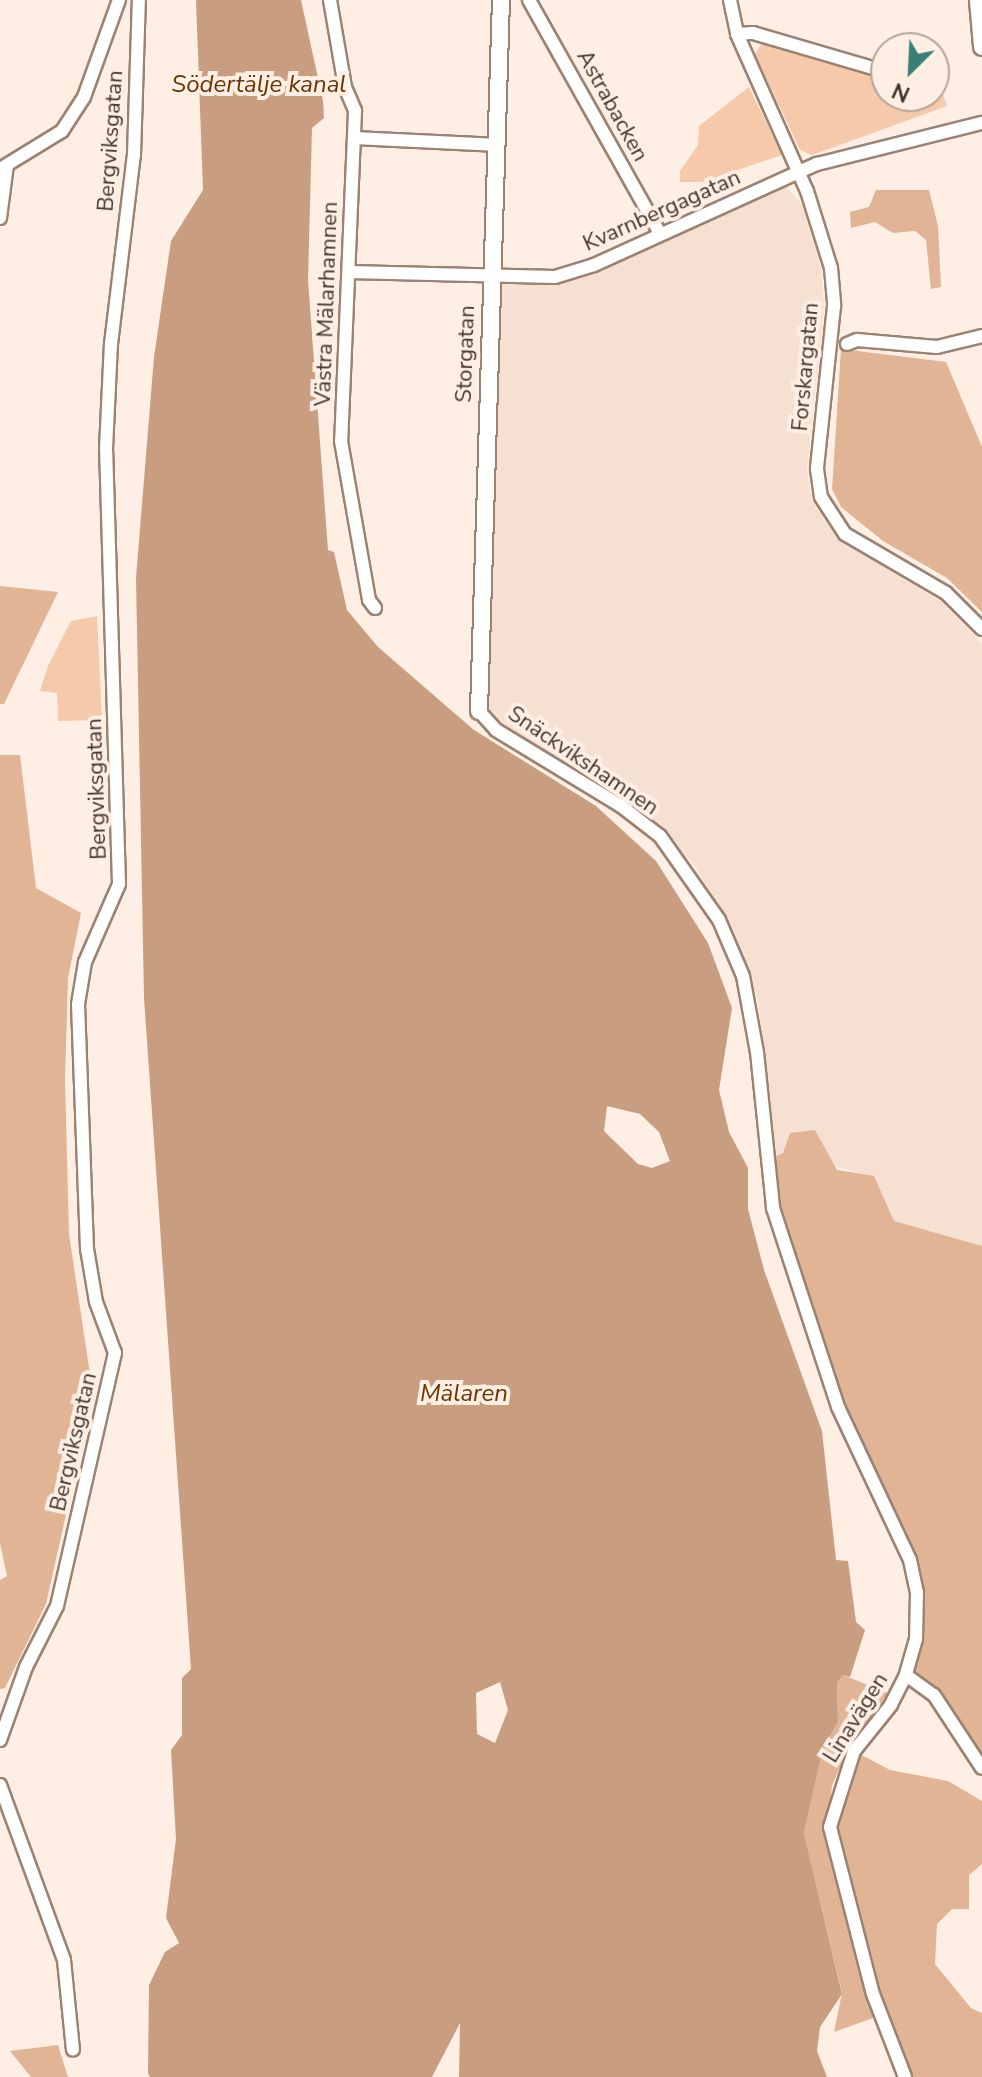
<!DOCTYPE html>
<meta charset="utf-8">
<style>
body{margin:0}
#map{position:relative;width:982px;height:2077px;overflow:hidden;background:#ffeee3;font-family:"Nunito Sans",sans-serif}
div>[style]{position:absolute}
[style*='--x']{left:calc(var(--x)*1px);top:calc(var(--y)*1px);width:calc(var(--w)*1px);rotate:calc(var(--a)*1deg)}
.built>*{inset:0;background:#f5e0d2}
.green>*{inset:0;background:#f5c9aa}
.forest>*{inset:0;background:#e0b495}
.water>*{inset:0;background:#c99e80}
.roads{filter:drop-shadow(2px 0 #9b8271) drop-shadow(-2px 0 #9b8271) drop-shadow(0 2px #9b8271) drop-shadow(0 -2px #9b8271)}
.street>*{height:12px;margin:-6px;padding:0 6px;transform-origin:6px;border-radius:6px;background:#fff}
.secondary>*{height:16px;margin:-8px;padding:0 8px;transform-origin:8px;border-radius:8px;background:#fff}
span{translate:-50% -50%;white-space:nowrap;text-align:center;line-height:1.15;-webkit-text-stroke:8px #ffeee3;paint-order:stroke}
.street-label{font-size:22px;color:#41372f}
.water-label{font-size:24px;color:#693400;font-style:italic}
.north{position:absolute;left:870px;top:32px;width:80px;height:80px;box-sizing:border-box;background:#ffeee3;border:2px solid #b3a59b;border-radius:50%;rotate:204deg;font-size:22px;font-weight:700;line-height:32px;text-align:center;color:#41372f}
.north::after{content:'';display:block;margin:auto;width:28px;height:36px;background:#397f78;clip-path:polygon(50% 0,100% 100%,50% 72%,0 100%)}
</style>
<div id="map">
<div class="built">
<i style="clip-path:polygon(784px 183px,802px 205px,821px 269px,824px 306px,807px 468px,812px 501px,839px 541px,940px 601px,982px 644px,982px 1246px,894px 1221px,874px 1177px,783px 1153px,776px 1156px,758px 1001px,732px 927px,692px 862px,638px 807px,508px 728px,485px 704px,500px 283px,557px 284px,598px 274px,665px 236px)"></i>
</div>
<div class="green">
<i style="clip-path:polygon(762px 43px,886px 78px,886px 96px,934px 96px,934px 87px,942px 91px,947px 106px,812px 155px,800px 150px,755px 54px)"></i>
<i style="clip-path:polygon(749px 87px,782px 155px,702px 182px,680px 182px,680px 171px,698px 145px,699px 126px)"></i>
<i style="clip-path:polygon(97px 616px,102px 720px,58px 721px,57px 693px,40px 691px,48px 666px,71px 621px)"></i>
</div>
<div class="forest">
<i style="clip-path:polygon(876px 190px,929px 190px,938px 226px,941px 287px,931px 289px,926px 240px,915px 231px,893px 233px,875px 222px,851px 228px,850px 212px,869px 207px)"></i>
<i style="clip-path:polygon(841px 349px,946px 362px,982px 447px,982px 612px,947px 578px,883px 541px,841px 507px,832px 489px)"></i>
<i style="clip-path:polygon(0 586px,58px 592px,4px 704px,0 704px)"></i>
<i style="clip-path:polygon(0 755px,20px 755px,36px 888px,81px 913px,68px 978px,65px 1080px,69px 1234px,93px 1394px,46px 1604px,5px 1688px,0 1689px,0 1580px,7px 1576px,0 1543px)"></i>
<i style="clip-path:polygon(815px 1130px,837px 1170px,874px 1176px,894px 1221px,982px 1246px,982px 1755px,937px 1689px,913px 1671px,923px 1636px,924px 1591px,916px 1556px,850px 1422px,779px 1208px,776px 1156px,783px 1153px,790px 1133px)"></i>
<i style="clip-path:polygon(843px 1675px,888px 1693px,849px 1748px,832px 1785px,827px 1839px,873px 2018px,834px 2032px,842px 1993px,804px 1833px,823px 1748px,838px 1722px,837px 1683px)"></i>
<i style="clip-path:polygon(854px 1751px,890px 1770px,948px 1781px,982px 1801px,982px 1864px,969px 1875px,969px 1909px,952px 1909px,937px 1924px,935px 1964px,971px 2008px,982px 2013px,982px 2077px,905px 2077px,837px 1863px,834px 1803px)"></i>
<i style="clip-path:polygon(58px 2045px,68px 2077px,31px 2077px,10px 2051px)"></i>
</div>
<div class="water">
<i style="clip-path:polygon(evenodd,196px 0,301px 0,323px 101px,324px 118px,312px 128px,308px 280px,328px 550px,334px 552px,347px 610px,378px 647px,474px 730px,596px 806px,656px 861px,708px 943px,732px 1008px,719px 1090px,729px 1132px,748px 1168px,748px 1209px,764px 1270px,822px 1431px,836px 1560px,848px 1561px,856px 1622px,865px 1630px,850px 1677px,843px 1675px,837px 1683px,838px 1722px,823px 1748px,804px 1833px,842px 1994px,820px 2027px,817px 2051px,827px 2077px,459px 2077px,460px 2023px,432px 2077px,150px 2077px,148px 2073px,149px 1985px,165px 1952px,179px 1943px,166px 1918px,176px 1839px,171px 1750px,182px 1735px,182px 1678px,191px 1669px,144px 998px,136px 578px,154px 357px,171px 241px,203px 190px,196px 0,607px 1106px,640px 1114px,659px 1132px,670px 1161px,652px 1168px,638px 1164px,604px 1131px,607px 1106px,196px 0,500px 1682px,508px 1710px,495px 1743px,477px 1734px,476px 1693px,500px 1682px)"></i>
</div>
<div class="roads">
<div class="street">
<i style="--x:330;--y:0;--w:88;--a:80.2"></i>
<i style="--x:345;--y:87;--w:26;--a:67"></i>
<i style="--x:355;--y:111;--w:330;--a:92.4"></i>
<i style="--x:341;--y:441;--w:161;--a:80"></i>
<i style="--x:369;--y:600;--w:10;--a:53"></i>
<i style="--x:529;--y:0;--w:266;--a:60.7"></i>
<i style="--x:730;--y:0;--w:35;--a:78"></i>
<i style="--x:737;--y:34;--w:172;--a:66"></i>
<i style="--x:807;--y:191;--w:81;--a:72.7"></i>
<i style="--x:831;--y:268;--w:38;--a:85"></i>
<i style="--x:834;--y:306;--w:164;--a:96"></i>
<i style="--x:817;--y:469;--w:28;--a:82"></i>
<i style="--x:821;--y:497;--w:44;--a:57"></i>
<i style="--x:845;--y:534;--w:117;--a:30.3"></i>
<i style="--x:946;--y:593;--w:51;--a:45"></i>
<i style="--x:737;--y:34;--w:16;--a:-4"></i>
<i style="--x:753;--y:33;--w:139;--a:16.3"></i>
<i style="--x:934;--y:74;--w:6;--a:0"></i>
<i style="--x:355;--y:138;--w:143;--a:2.8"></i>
<i style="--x:0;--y:169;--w:73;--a:-31.5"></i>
<i style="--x:62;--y:131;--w:40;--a:-57.1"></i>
<i style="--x:84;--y:97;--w:103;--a:-70.2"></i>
<i style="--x:0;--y:218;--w:53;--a:-82.5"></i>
<i style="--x:349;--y:272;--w:206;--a:1.4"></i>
<i style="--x:555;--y:277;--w:41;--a:-17.1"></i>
<i style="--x:594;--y:265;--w:245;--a:-24.4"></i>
<i style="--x:817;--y:164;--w:170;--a:-14"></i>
<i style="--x:847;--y:344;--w:11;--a:-22"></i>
<i style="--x:857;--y:340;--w:80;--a:5"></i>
<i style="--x:937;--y:347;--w:46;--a:-13.7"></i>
<i style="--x:479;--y:711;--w:25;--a:48"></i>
<i style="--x:496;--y:730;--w:146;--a:31.3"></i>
<i style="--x:621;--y:806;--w:49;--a:37.6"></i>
<i style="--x:660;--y:836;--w:103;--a:54.9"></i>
<i style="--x:719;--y:920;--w:61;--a:66.8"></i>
<i style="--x:743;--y:976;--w:77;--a:79.6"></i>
<i style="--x:757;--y:1052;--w:157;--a:84.1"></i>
<i style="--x:773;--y:1208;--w:209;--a:71.9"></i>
<i style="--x:838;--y:1407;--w:169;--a:64.8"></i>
<i style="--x:910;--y:1560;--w:33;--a:78"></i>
<i style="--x:917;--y:1592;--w:47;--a:91.2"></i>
<i style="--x:916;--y:1639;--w:37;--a:106"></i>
<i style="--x:906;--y:1675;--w:34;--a:117"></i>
<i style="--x:891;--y:1705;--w:59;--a:128.8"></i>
<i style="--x:854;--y:1751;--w:80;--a:107.5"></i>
<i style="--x:830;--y:1827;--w:172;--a:75.6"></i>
<i style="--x:873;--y:1994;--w:89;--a:68.9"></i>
<i style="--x:906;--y:1675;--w:34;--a:36"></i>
<i style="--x:934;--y:1695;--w:87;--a:56.7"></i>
<i style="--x:0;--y:1740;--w:77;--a:-70.4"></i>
<i style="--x:26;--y:1667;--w:68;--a:-63.1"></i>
<i style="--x:57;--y:1606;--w:260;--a:-77.1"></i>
<i style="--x:115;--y:1353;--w:54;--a:-110.4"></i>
<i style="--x:96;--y:1302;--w:54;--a:-99.6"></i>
<i style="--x:87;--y:1249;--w:245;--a:-92.1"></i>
<i style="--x:78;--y:1004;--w:43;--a:-80.5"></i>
<i style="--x:85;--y:962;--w:85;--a:-66.4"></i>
<i style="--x:119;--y:884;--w:435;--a:-91.7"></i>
<i style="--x:106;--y:449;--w:105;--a:-87.3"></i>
<i style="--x:111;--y:344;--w:190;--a:-83.1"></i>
<i style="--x:134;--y:155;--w:155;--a:-88.2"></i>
<i style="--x:0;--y:1785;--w:186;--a:69.9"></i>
<i style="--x:64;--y:1960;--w:90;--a:84.3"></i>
</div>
<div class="secondary">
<i style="--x:978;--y:0;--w:47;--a:85.1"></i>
<i style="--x:479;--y:711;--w:711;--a:-88.23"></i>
</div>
</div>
<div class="street-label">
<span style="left:612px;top:106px;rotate:61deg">Astrabacken</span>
<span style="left:111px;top:141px;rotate:-86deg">Bergviksgatan</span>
<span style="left:662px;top:211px;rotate:-24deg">Kvarnbergagatan</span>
<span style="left:327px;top:304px;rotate:-88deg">Västra Mälarhamnen</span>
<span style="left:466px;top:354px;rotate:-88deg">Storgatan</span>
<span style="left:806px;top:367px;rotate:-85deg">Forskargatan</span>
<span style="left:583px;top:761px;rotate:34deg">Snäckvikshamnen</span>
<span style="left:97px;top:789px;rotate:-92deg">Bergviksgatan</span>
<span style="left:74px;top:1442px;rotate:-77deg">Bergviksgatan</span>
<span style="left:856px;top:1718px;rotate:-58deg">Linavägen</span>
</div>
<div class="water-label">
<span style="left:259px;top:85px">Södertälje kanal</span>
<span style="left:464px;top:1394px">Mälaren</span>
</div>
<div class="north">N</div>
</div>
